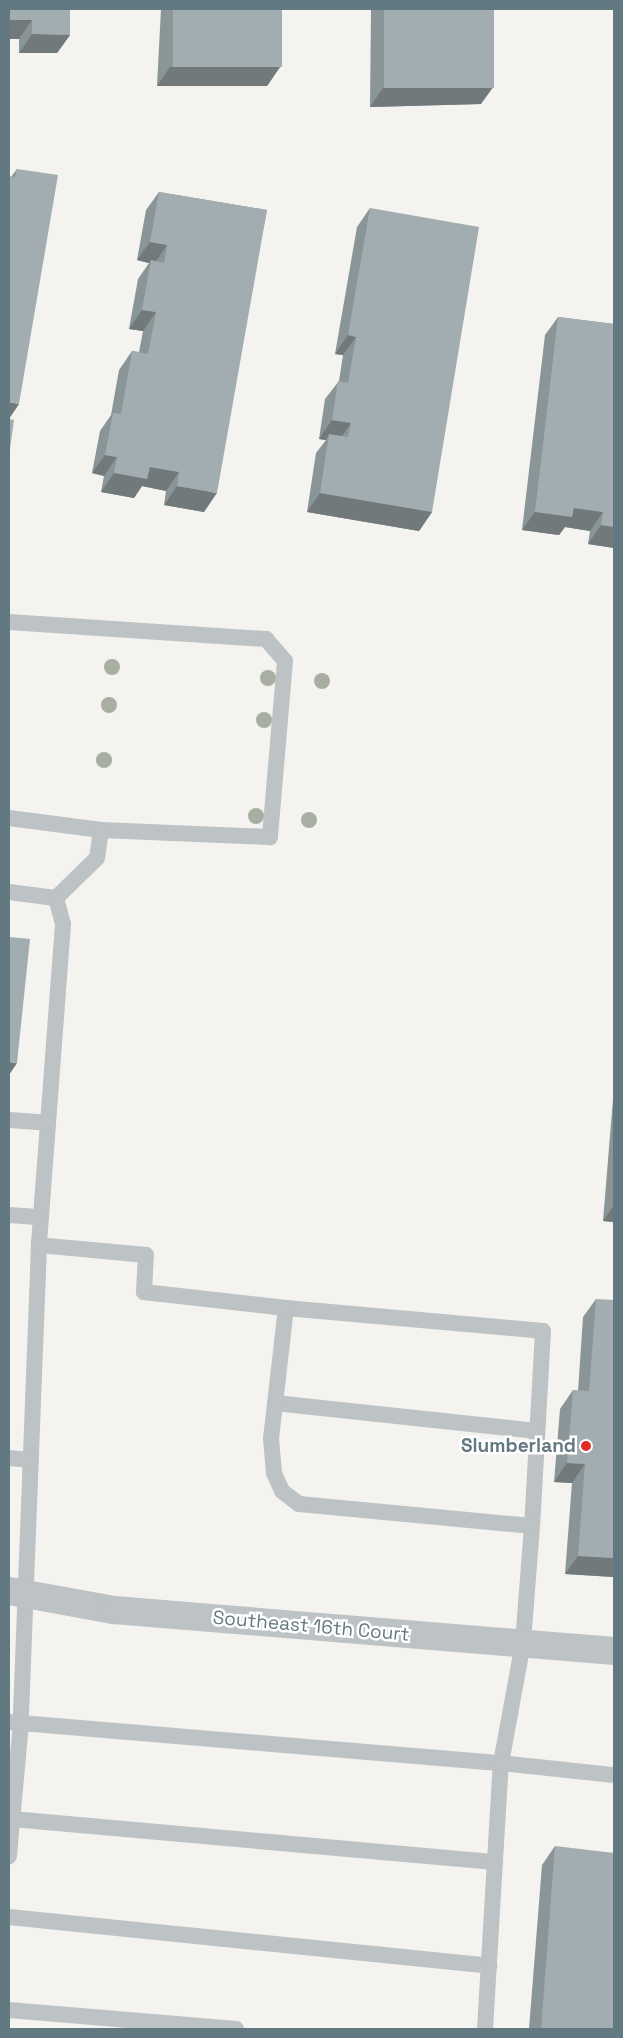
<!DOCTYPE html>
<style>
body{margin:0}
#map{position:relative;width:623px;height:2038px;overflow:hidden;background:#f4f3f0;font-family:"Space Grotesk",sans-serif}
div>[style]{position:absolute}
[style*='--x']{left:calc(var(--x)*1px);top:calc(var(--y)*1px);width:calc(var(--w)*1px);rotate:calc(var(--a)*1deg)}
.lane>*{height:16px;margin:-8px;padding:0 8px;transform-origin:8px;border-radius:8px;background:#bdc2c4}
.street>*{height:28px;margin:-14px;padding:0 14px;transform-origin:14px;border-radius:14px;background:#bdc2c4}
.trees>*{width:16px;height:16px;margin:-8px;border-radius:50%;background:#a8afa2}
.wall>*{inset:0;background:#8a9597}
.shaded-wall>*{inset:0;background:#71797b}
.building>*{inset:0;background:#a1adb0;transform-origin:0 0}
.dots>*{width:14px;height:14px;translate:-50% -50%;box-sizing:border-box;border:2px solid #fff;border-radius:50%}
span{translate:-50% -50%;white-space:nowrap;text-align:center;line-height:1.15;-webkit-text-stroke:5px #fff;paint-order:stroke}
.poi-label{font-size:19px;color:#637981;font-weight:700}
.right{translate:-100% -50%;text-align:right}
.street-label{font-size:19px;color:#637981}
.frame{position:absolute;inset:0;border:10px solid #637981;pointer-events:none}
</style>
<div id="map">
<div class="lane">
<i style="--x:9;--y:622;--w:258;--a:3.8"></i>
<i style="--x:266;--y:639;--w:29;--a:49"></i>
<i style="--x:285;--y:661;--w:177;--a:94.9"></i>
<i style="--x:270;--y:837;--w:169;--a:-177.6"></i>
<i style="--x:9;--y:818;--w:93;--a:7.4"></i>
<i style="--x:101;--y:830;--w:28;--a:98"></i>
<i style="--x:97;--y:858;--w:57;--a:135.7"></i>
<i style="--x:9;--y:892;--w:47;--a:7.3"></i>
<i style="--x:56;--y:898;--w:27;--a:75"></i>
<i style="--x:63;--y:924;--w:322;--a:94.3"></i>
<i style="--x:39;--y:1245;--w:478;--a:92.2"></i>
<i style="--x:21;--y:1723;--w:134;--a:95.2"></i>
<i style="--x:9;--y:1120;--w:39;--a:4"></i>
<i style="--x:9;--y:1215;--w:32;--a:4"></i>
<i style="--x:286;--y:1308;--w:258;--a:5.1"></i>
<i style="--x:543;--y:1331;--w:195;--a:93.2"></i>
<i style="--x:275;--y:1403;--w:263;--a:6.1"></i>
<i style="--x:9;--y:1458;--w:22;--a:5"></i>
<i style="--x:9;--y:1722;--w:494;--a:4.8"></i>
<i style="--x:501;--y:1763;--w:122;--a:-79.6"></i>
<i style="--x:523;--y:1643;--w:117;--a:-85.6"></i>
<i style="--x:532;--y:1526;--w:234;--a:-174.6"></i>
<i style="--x:299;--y:1504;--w:21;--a:-143"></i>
<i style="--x:282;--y:1491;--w:20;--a:-114"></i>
<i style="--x:274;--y:1473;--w:34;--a:-95"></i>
<i style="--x:271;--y:1439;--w:132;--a:-83.5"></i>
<i style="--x:286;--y:1308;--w:143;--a:-173.6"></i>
<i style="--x:144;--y:1292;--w:37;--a:-87"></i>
<i style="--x:146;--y:1255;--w:107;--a:-174.7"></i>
<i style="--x:12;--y:1819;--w:485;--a:5.1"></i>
<i style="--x:9;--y:1917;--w:483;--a:5.8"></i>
<i style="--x:9;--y:2010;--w:228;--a:4.8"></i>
<i style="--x:485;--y:2029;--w:266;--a:-86.6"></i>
<i style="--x:501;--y:1763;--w:114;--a:6.1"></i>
</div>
<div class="street">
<i style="--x:9;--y:1591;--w:107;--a:10.3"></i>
<i style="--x:114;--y:1610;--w:502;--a:4.69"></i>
</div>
<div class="trees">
<i style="left:112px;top:667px"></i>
<i style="left:268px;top:678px"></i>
<i style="left:322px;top:681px"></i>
<i style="left:109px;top:705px"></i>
<i style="left:264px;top:720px"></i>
<i style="left:104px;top:760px"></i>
<i style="left:256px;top:816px"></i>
<i style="left:309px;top:820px"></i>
</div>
<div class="wall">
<i style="clip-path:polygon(9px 9px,70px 35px,57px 53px,19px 53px,19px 39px)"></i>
<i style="clip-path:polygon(161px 9px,282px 9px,280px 67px,267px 86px,157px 86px)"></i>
<i style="clip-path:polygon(371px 9px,494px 9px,481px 104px,370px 107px)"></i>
<i style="clip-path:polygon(17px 169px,9px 419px,11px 177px)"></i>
<i style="clip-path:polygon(159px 192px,267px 210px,204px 512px,164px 505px,166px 491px,142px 486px,134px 498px,101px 492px,104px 476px,92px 473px,100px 431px,111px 415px,119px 370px,132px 351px,139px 352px,143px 331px,129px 329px,138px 279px,149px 263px,137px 260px,146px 210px)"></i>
<i style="clip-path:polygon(370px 208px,432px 512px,419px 531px,307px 512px,316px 453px,326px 440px,319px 439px,325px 399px,339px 381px,343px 355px,335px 354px,357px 227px)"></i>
<i style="clip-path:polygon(558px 317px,614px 324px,614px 548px,588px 544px,590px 531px,565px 527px,559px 535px,522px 530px,545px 335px)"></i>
<i style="clip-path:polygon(614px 1087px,614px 1222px,603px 1221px)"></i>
<i style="clip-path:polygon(596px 1299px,614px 1577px,565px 1574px,572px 1483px,554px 1482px,560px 1409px,573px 1390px,578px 1391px,583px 1317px)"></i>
<i style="clip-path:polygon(555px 1846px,614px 2029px,529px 2029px,542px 1865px)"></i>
</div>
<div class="shaded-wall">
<i style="clip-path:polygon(9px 20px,32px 20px,19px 39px,9px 39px)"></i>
<i style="clip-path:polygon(32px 34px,70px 35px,57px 53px,19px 53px)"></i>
<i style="clip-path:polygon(170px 67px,280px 67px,267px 86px,157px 86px)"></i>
<i style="clip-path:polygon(494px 86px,481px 104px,370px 107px,383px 88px)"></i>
<i style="clip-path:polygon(150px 242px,167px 245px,154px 264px,151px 260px,149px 263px,137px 260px)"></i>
<i style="clip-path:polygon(142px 310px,156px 312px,143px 331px,129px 329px)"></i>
<i style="clip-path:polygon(348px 335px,356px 337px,343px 355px,335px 354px)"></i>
<i style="clip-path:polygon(9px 402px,19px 404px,9px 419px)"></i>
<i style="clip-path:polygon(332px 420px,351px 423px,338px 442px,329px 434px,326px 440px,319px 439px)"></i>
<i style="clip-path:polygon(105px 455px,117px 457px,104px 476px,92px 473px)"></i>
<i style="clip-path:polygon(150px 467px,179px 472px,166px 491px,142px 486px,134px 498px,101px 492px,114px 473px)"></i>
<i style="clip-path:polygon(177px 486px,217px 493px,204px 512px,164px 505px)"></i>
<i style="clip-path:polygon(320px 493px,432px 512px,419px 531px,307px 512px)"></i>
<i style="clip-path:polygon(574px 508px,603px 512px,590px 531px,565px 527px,559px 535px,522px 530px,535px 512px)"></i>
<i style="clip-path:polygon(601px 525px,614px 527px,614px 548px,588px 544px)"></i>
<i style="clip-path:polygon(9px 1062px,17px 1063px,9px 1075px)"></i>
<i style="clip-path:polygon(614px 1205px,614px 1222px,603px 1221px)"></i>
<i style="clip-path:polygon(567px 1463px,585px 1464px,572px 1483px,554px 1482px)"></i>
<i style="clip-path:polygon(578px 1556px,614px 1558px,614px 1577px,565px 1574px)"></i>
</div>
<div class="building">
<i style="clip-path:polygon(9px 9px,70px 9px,70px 35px,32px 34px,32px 20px,9px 20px)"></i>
<i style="left:173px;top:9px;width:109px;height:58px"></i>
<i style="left:384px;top:9px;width:110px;height:79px"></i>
<i style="clip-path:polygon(17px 169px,58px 175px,19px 404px,9px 402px,9px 176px,15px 177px)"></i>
<i style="clip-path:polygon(159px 192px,267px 210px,217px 493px,177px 486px,179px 472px,150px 467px,147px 479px,114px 473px,117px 457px,105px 455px,113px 413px,121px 414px,132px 351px,148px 354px,156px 312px,142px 310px,151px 260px,164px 263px,167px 245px,150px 242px)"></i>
<i style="clip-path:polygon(370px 208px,479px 227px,432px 512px,320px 493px,329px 434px,348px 437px,351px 423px,332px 420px,338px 381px,348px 383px,356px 337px,348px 335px)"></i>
<i style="clip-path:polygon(558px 317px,614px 324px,614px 527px,601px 525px,603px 512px,574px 508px,572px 517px,535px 512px)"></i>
<i style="clip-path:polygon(9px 419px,14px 420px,9px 456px)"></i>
<i style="clip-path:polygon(9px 937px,30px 939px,17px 1063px,9px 1062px)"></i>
<i style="clip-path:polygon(596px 1299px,614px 1300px,614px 1558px,578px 1556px,585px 1464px,567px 1463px,573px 1390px,589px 1391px)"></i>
<i style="clip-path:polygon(555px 1846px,614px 1853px,614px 2029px,541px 2029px)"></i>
</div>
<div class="dots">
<i style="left:586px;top:1446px;background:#e02d24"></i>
</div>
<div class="poi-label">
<span class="right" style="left:576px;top:1446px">Slumberland</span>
</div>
<div class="street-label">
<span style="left:311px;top:1626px;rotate:5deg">Southeast 16th Court</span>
</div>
<div class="frame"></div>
</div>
